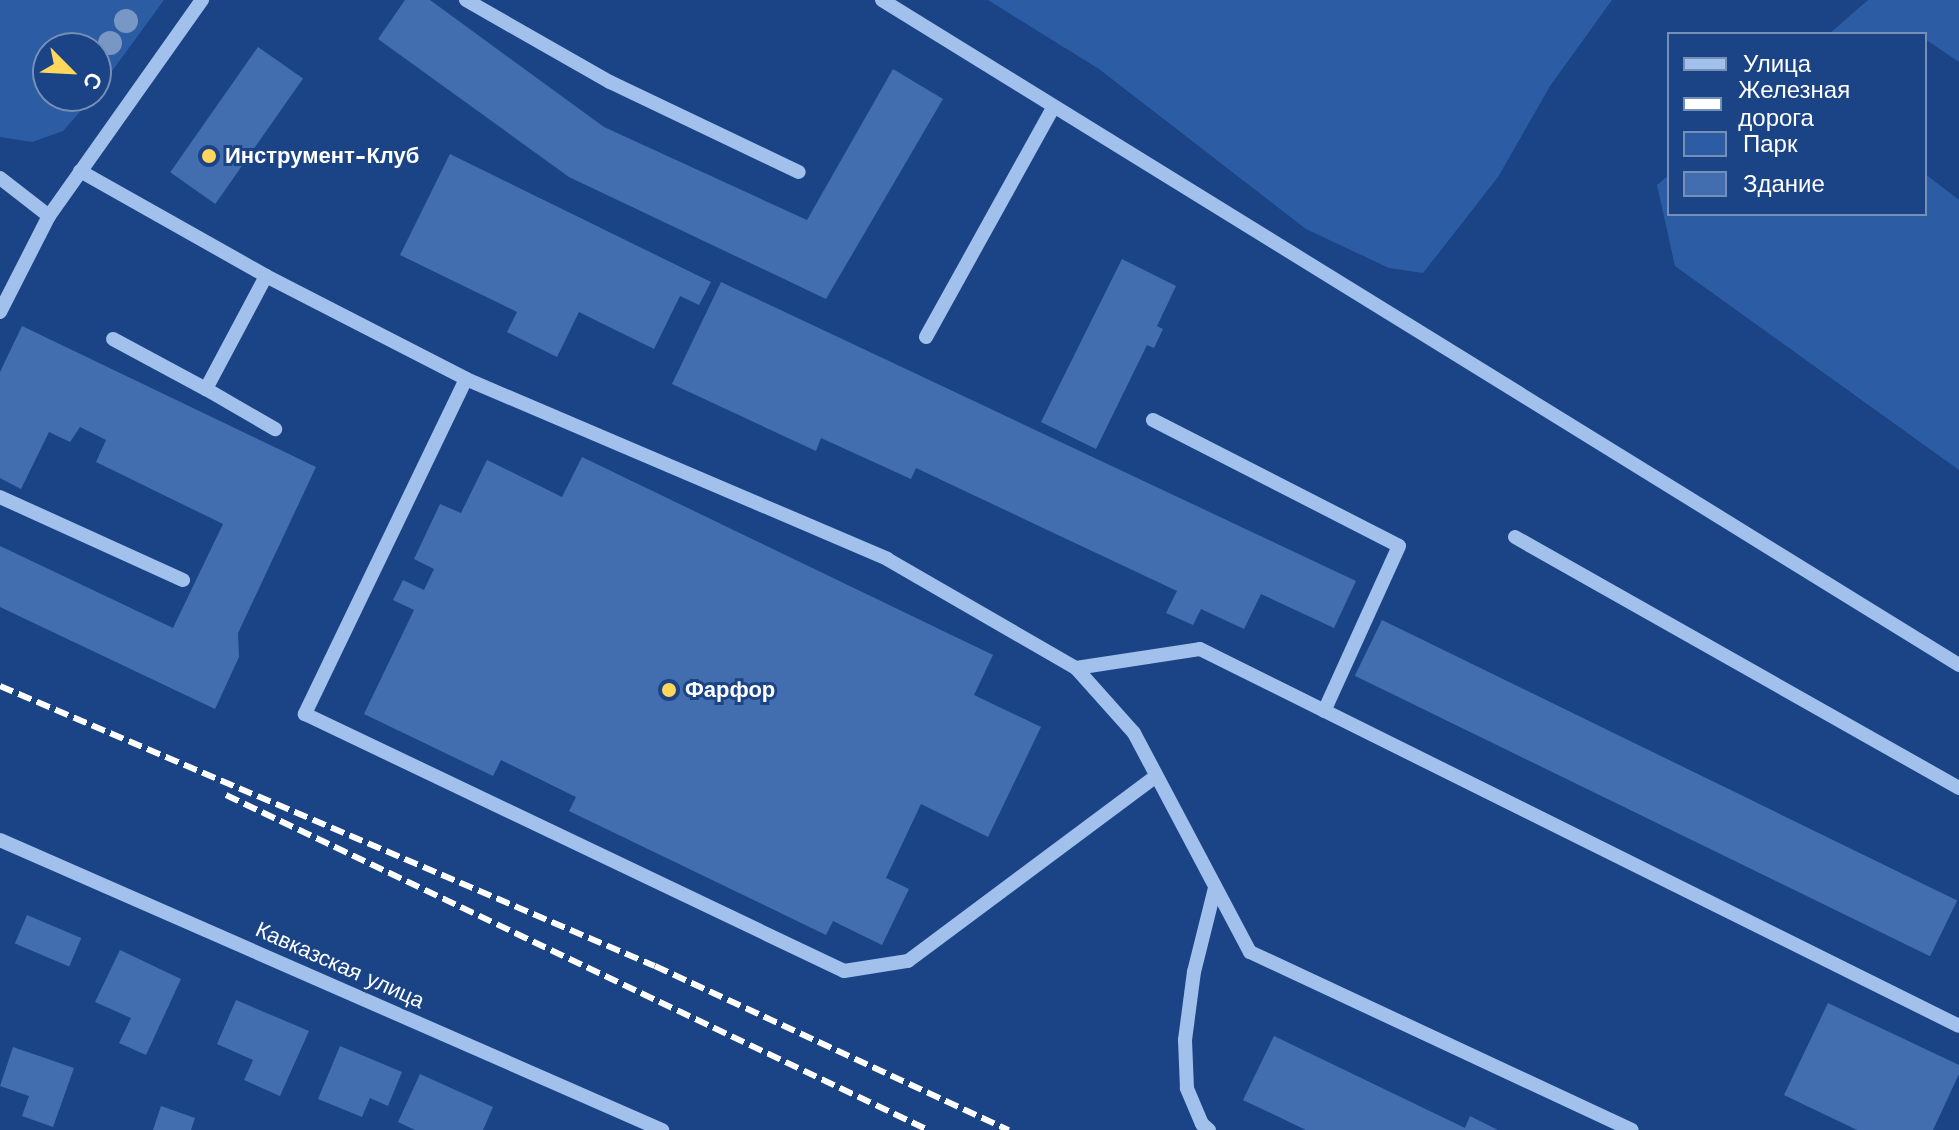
<!DOCTYPE html>
<meta charset="utf-8">
<style>
body{margin:0}
#map{position:relative;width:1959px;height:1130px;overflow:hidden;background:#1a4486;font-family:"Work Sans",sans-serif}
div>[style]{position:absolute}
[style*='--x']{left:calc(var(--x)*1px);top:calc(var(--y)*1px);width:calc(var(--w)*1px);rotate:calc(var(--a)*1deg)}
.green>*{inset:0;background:#2c5da4}
.building>*{inset:0;background:#426eb0;transform-origin:0 0}
.minor>*{height:14px;margin:-7px;padding:0 7px;transform-origin:7px;border-radius:7px;background:#a1c0ec}
.rail>*{height:6px;margin-top:-3px;transform-origin:0;background:repeating-linear-gradient(90deg,#fff 0 14px,transparent 0 20px)}
.trees>*{width:24px;height:24px;margin:-12px;border-radius:50%;background:#7997c5}
.dots>*{width:22px;height:22px;translate:-50% -50%;box-sizing:border-box;border:4px solid #1a4486;border-radius:50%}
span{translate:-50% -50%;white-space:nowrap;text-align:center;line-height:1.15;-webkit-text-stroke:6px #1a4486;paint-order:stroke}
.poi-label{font-size:22px;color:#fff;font-weight:700}
.left{translate:0 -50%;text-align:left}
.street-label{font-size:22px;color:#fff}
.legend{position:absolute;left:1667px;top:32px;width:260px;height:184px;box-sizing:border-box;background:#1a4486;border:2px solid #768fb6;margin:0;padding:10px 14px;list-style:none;font-size:24px;color:#fff}
.legend li{display:flex;align-items:center;gap:16px;height:40px}
.legend b{width:40px;border:2px solid #768fb6}
.north{position:absolute;left:32px;top:32px;width:80px;height:80px;box-sizing:border-box;background:#1a4486;border:2px solid #768fb6;border-radius:50%;rotate:114deg;font-size:22px;font-weight:700;line-height:32px;text-align:center;color:#fff}
.north::after{content:'';display:block;margin:auto;width:28px;height:36px;background:#ffd75c;clip-path:polygon(50% 0,100% 100%,50% 72%,0 100%)}
</style>
<div id="map">
<div class="green">
<i style="clip-path:polygon(0 0,164px 0,96px 93px,96px 48px,48px 48px,48px 96px,94px 96px,63px 131px,32px 142px,0 137px)"></i>
<i style="clip-path:polygon(988px 0,1612px 0,1550px 86px,1498px 177px,1423px 273px,1389px 268px,1306px 229px,1099px 69px)"></i>
<i style="clip-path:polygon(1868px 0,1959px 0,1959px 62px,1925px 39px,1925px 34px,1829px 34px)"></i>
<i style="clip-path:polygon(1925px 174px,1959px 200px,1959px 470px,1675px 266px,1657px 185px,1669px 175px,1669px 214px,1925px 214px)"></i>
</div>
<div class="building">
<i style="clip-path:polygon(405px 0,430px 0,604px 127px,807px 220px,893px 69px,943px 99px,826px 299px,569px 177px,378px 39px)"></i>
<i style="left:258px;top:47px;width:55px;height:153px;rotate:35deg"></i>
<i style="clip-path:polygon(450px 154px,711px 282px,699px 305px,680px 296px,654px 349px,579px 312px,557px 357px,507px 332px,517px 312px,400px 255px)"></i>
<i style="clip-path:polygon(1122px 259px,1176px 286px,1157px 326px,1163px 329px,1154px 348px,1147px 345px,1096px 449px,1041px 422px)"></i>
<i style="clip-path:polygon(721px 282px,1356px 581px,1334px 628px,1261px 594px,1244px 629px,1201px 609px,1193px 625px,1166px 613px,1177px 591px,916px 468px,911px 479px,821px 438px,816px 451px,672px 384px)"></i>
<i style="clip-path:polygon(22px 326px,316px 467px,238px 633px,239px 657px,215px 709px,0 607px,0 546px,173px 628px,223px 524px,96px 462px,106px 440px,80px 427px,70px 442px,49px 432px,21px 489px,0 478px,0 372px)"></i>
<i style="clip-path:polygon(582px 457px,993px 655px,974px 695px,1041px 727px,988px 837px,921px 804px,886px 878px,909px 889px,882px 945px,833px 921px,826px 935px,569px 811px,576px 797px,501px 760px,493px 776px,364px 714px,414px 610px,393px 600px,403px 580px,424px 590px,434px 569px,414px 559px,440px 504px,461px 513px,487px 460px,562px 497px)"></i>
<i style="left:1382px;top:620px;width:640px;height:62px;rotate:26deg"></i>
<i style="left:27px;top:915px;width:59px;height:31px;rotate:23deg"></i>
<i style="clip-path:polygon(120px 950px,181px 979px,146px 1055px,119px 1043px,131px 1018px,95px 1002px)"></i>
<i style="clip-path:polygon(236px 1000px,309px 1031px,280px 1096px,244px 1080px,253px 1060px,217px 1044px)"></i>
<i style="clip-path:polygon(1828px 1003px,1959px 1065px,1959px 1074px,1933px 1130px,1857px 1130px,1784px 1095px)"></i>
<i style="clip-path:polygon(1274px 1036px,1465px 1128px,1470px 1116px,1498px 1130px,1306px 1130px,1243px 1100px)"></i>
<i style="clip-path:polygon(340px 1046px,402px 1072px,388px 1106px,370px 1098px,362px 1117px,318px 1099px)"></i>
<i style="clip-path:polygon(13px 1047px,74px 1068px,53px 1127px,22px 1116px,29px 1096px,0 1086px)"></i>
<i style="clip-path:polygon(420px 1074px,493px 1107px,483px 1130px,415px 1130px,398px 1122px)"></i>
<i style="clip-path:polygon(161px 1106px,195px 1118px,191px 1130px,153px 1130px)"></i>
</div>
<div class="minor">
<i style="--x:466;--y:0;--w:166;--a:29.7"></i>
<i style="--x:610;--y:82;--w:209;--a:25.5"></i>
<i style="--x:882;--y:0;--w:1266;--a:31.69"></i>
<i style="--x:80;--y:171;--w:214;--a:29.4"></i>
<i style="--x:266;--y:276;--w:225;--a:27.2"></i>
<i style="--x:466;--y:379;--w:458;--a:23.1"></i>
<i style="--x:887;--y:559;--w:218;--a:30"></i>
<i style="--x:1076;--y:668;--w:87;--a:48.3"></i>
<i style="--x:1134;--y:733;--w:248;--a:62.1"></i>
<i style="--x:1250;--y:952;--w:421;--a:25"></i>
<i style="--x:0;--y:178;--w:62;--a:37.8"></i>
<i style="--x:266;--y:276;--w:128;--a:118"></i>
<i style="--x:206;--y:389;--w:80;--a:30.1"></i>
<i style="--x:0;--y:312;--w:108;--a:-63"></i>
<i style="--x:49;--y:216;--w:265;--a:-54.7"></i>
<i style="--x:926;--y:337;--w:262;--a:-61"></i>
<i style="--x:113;--y:339;--w:106;--a:28.3"></i>
<i style="--x:466;--y:379;--w:372;--a:115.7"></i>
<i style="--x:305;--y:714;--w:597;--a:25.49"></i>
<i style="--x:844;--y:971;--w:65;--a:-8.9"></i>
<i style="--x:908;--y:961;--w:309;--a:-36.7"></i>
<i style="--x:1153;--y:420;--w:276;--a:27.1"></i>
<i style="--x:1399;--y:546;--w:181;--a:114.4"></i>
<i style="--x:0;--y:497;--w:201;--a:24.4"></i>
<i style="--x:1515;--y:537;--w:510;--a:29.48"></i>
<i style="--x:1076;--y:668;--w:125;--a:-8.7"></i>
<i style="--x:1200;--y:649;--w:847;--a:26.41"></i>
<i style="--x:0;--y:840;--w:723;--a:23.66"></i>
<i style="--x:1209;--y:1130;--w:9;--a:-139"></i>
<i style="--x:1202;--y:1124;--w:39;--a:-113"></i>
<i style="--x:1187;--y:1088;--w:48;--a:-92.4"></i>
<i style="--x:1185;--y:1040;--w:69;--a:-82.5"></i>
<i style="--x:1194;--y:972;--w:87;--a:-76"></i>
</div>
<div class="rail">
<i style="--x:0;--y:686;--w:712;--a:23.15"></i>
<i style="--x:655;--y:966;--w:390;--a:24.9"></i>
<i style="--x:226;--y:795;--w:778;--a:25.51"></i>
</div>
<div class="trees">
<i style="left:126px;top:21px"></i>
<i style="left:110px;top:43px"></i>
</div>
<div class="dots">
<i style="left:209px;top:156px;background:#ffd75c"></i>
<i style="left:669px;top:690px;background:#ffd75c"></i>
</div>
<div class="poi-label">
<span class="left" style="left:225px;top:156px">Инструмент-Клуб</span>
<span class="left" style="left:685px;top:690px">Фарфор</span>
</div>
<div class="street-label">
<span style="left:340px;top:965px;rotate:24deg">Кавказская улица</span>
</div>
<ul class="legend">
<li><b style="height:10px;background:#a1c0ec"></b>Улица</li>
<li><b style="height:10px;background:#fff"></b>Железная дорога</li>
<li><b style="height:22px;background:#2c5da4"></b>Парк</li>
<li><b style="height:22px;background:#426eb0"></b>Здание</li>
</ul>
<div class="north">С</div>
</div>
